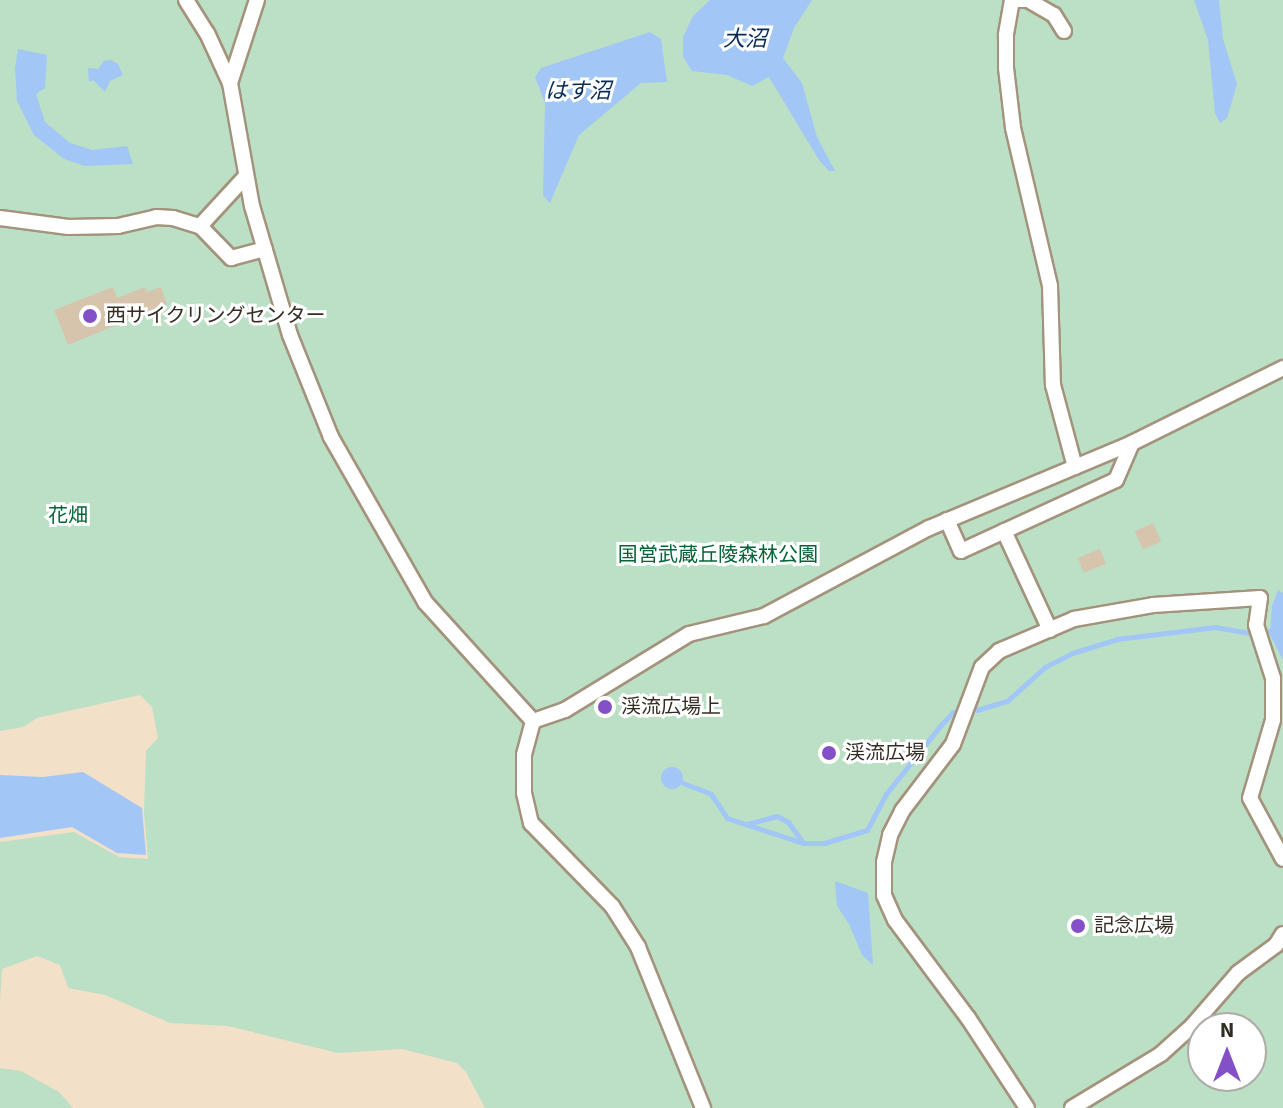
<!DOCTYPE html>
<meta charset="utf-8">
<style>
body{margin:0}
#map{position:relative;width:1283px;height:1108px;overflow:hidden;background:#f3e0c8;font-family:"Source Sans 3","Noto Sans JP",sans-serif}
div>[style]{position:absolute}
[style*='--x']{left:calc(var(--x)*1px);top:calc(var(--y)*1px);width:calc(var(--w)*1px);rotate:calc(var(--a)*1deg)}
.green>*{inset:0;background:#bbe0c6}
.water>*{inset:0;background:#a2c6f6}
.round{border-radius:50%}
.stream>*{height:5px;margin:-2.5px;padding:0 2.5px;transform-origin:2.5px;border-radius:2.5px;background:#a2c6f6}
.building>*{inset:0;background:#d6c4ac;transform-origin:0 0}
.roads{filter:drop-shadow(2px 0 #a4937c) drop-shadow(-2px 0 #a4937c) drop-shadow(0 2px #a4937c) drop-shadow(0 -2px #a4937c)}
.pedestrian>*{height:14px;margin:-7px;padding:0 7px;transform-origin:7px;border-radius:7px;background:#fff}
.dots>*{width:22px;height:22px;translate:-50% -50%;box-sizing:border-box;border:4px solid #fff;border-radius:50%}
span{translate:-50% -50%;white-space:nowrap;text-align:center;line-height:1.15;-webkit-text-stroke:6px #fff;paint-order:stroke}
.poi-label{font-size:20px;color:#342d23}
.left{translate:0 -50%;text-align:left}
.park-label{font-size:20px;color:#056436}
.water-label{font-size:22px;color:#092c57;font-style:italic}
.north{position:absolute;left:1187px;top:1012px;width:80px;height:80px;box-sizing:border-box;background:#fff;border:2px solid #aeaba7;border-radius:50%;rotate:0deg;font-size:22px;font-weight:700;line-height:32px;text-align:center;color:#342d23}
.north::after{content:'';display:block;margin:auto;width:28px;height:36px;background:#8350c8;clip-path:polygon(50% 0,100% 100%,50% 72%,0 100%)}
</style>
<div id="map">
<div class="green">
<i style="clip-path:polygon(evenodd,0 0,1283px 0,1283px 1108px,485px 1108px,466px 1072px,457px 1063px,402px 1049px,338px 1053px,228px 1026px,170px 1023px,105px 995px,68px 988px,60px 965px,37px 956px,2px 969px,0 1001px,0 842px,74px 832px,119px 857px,148px 859px,144px 813px,146px 751px,158px 738px,152px 707px,140px 695px,37px 718px,23px 727px,0 731px,0 0,1203px 1028px,1251px 1028px,1251px 1076px,1203px 1076px,1203px 1028px)"></i>
<i style="clip-path:polygon(0 1068px,21px 1071px,59px 1092px,73px 1108px,0 1108px)"></i>
</div>
<div class="water">
<i style="clip-path:polygon(710px 0,812px 0,794px 28px,783px 58px,802px 83px,817px 137px,835px 171px,829px 171px,819px 160px,769px 77px,752px 86px,727px 75px,692px 71px,683px 57px,683px 37px,693px 16px)"></i>
<i style="clip-path:polygon(1194px 0,1219px 0,1223px 39px,1237px 84px,1227px 118px,1220px 123px,1215px 113px,1208px 40px)"></i>
<i style="clip-path:polygon(650px 32px,661px 39px,667px 82px,641px 83px,579px 135px,550px 203px,543px 195px,545px 103px,535px 77px,541px 68px)"></i>
<i style="clip-path:polygon(18px 49px,47px 55px,45px 88px,36px 94px,45px 122px,70px 143px,92px 150px,127px 146px,133px 164px,85px 166px,64px 159px,34px 135px,17px 101px,15px 68px)"></i>
<i style="clip-path:polygon(111px 60px,118px 64px,123px 75px,110px 81px,105px 92px,93px 80px,89px 82px,88px 68px,98px 69px,104px 61px)"></i>
<i style="clip-path:polygon(1278px 590px,1283px 593px,1283px 660px,1270px 635px,1272px 606px)"></i>
<i class="round" style="left:661px;top:767px;width:22px;height:22px"></i>
<i style="clip-path:polygon(83px 772px,142px 808px,146px 855px,117px 853px,72px 827px,0 838px,0 775px,43px 777px)"></i>
<i style="clip-path:polygon(835px 881px,868px 893px,873px 965px,862px 955px,849px 924px,837px 906px)"></i>
</div>
<div class="stream">
<i style="--x:977;--y:710;--w:31;--a:-17"></i>
<i style="--x:1007;--y:701;--w:51;--a:-41.8"></i>
<i style="--x:1045;--y:667;--w:30;--a:-27"></i>
<i style="--x:1072;--y:653;--w:47;--a:-17.3"></i>
<i style="--x:1117;--y:639;--w:99;--a:-7"></i>
<i style="--x:1215;--y:627;--w:34;--a:10"></i>
<i style="--x:1248;--y:633;--w:22;--a:-5"></i>
<i style="--x:683;--y:783;--w:30;--a:21"></i>
<i style="--x:711;--y:794;--w:29;--a:56"></i>
<i style="--x:727;--y:818;--w:80;--a:18.2"></i>
<i style="--x:803;--y:843;--w:21;--a:0"></i>
<i style="--x:824;--y:843;--w:45;--a:-16.8"></i>
<i style="--x:867;--y:830;--w:41;--a:-62.2"></i>
<i style="--x:886;--y:794;--w:87;--a:-51.5"></i>
<i style="--x:940;--y:726;--w:19;--a:-47"></i>
<i style="--x:953;--y:712;--w:7;--a:-8"></i>
<i style="--x:747;--y:824;--w:31;--a:-15"></i>
<i style="--x:777;--y:816;--w:13;--a:29"></i>
<i style="--x:788;--y:822;--w:26;--a:54"></i>
</div>
<div class="building">
<i style="clip-path:polygon(113px 287px,117px 298px,145px 287px,147px 292px,161px 287px,167px 304px,68px 345px,54px 310px)"></i>
<i style="left:1153px;top:523px;width:20px;height:20px;rotate:66deg"></i>
<i style="left:1100px;top:549px;width:16px;height:24px;rotate:68deg"></i>
</div>
<div class="roads">
<div class="pedestrian">
<i style="--x:186;--y:0;--w:39;--a:58"></i>
<i style="--x:207;--y:33;--w:55;--a:65.3"></i>
<i style="--x:230;--y:83;--w:125;--a:79.9"></i>
<i style="--x:252;--y:206;--w:134;--a:73.6"></i>
<i style="--x:290;--y:335;--w:110;--a:68.1"></i>
<i style="--x:331;--y:437;--w:190;--a:60.3"></i>
<i style="--x:425;--y:602;--w:161;--a:47.8"></i>
<i style="--x:1064;--y:31;--w:19;--a:-122"></i>
<i style="--x:1054;--y:15;--w:30;--a:-150"></i>
<i style="--x:1028;--y:0;--w:16;--a:180"></i>
<i style="--x:1012;--y:0;--w:36;--a:100"></i>
<i style="--x:1006;--y:35;--w:33;--a:90"></i>
<i style="--x:1006;--y:68;--w:60;--a:83.3"></i>
<i style="--x:1013;--y:128;--w:162;--a:76.8"></i>
<i style="--x:1050;--y:286;--w:99;--a:88.3"></i>
<i style="--x:1053;--y:385;--w:85;--a:75"></i>
<i style="--x:230;--y:83;--w:87;--a:-72"></i>
<i style="--x:0;--y:218;--w:69;--a:7.5"></i>
<i style="--x:68;--y:227;--w:50;--a:-1.1"></i>
<i style="--x:118;--y:226;--w:39;--a:-13"></i>
<i style="--x:156;--y:217;--w:17;--a:3"></i>
<i style="--x:173;--y:218;--w:28;--a:17"></i>
<i style="--x:200;--y:226;--w:45;--a:45.9"></i>
<i style="--x:231;--y:258;--w:35;--a:-15"></i>
<i style="--x:200;--y:226;--w:68;--a:-47.4"></i>
<i style="--x:947;--y:520;--w:34;--a:66"></i>
<i style="--x:961;--y:551;--w:170;--a:-24.6"></i>
<i style="--x:1116;--y:480;--w:40;--a:-66.6"></i>
<i style="--x:1004;--y:531;--w:109;--a:65.1"></i>
<i style="--x:533;--y:721;--w:34;--a:-19"></i>
<i style="--x:565;--y:710;--w:145;--a:-31.5"></i>
<i style="--x:689;--y:634;--w:77;--a:-13.5"></i>
<i style="--x:764;--y:616;--w:187;--a:-28.1"></i>
<i style="--x:929;--y:528;--w:220;--a:-22.7"></i>
<i style="--x:1132;--y:443;--w:169;--a:-26.4"></i>
<i style="--x:533;--y:721;--w:35;--a:105"></i>
<i style="--x:524;--y:755;--w:38;--a:90"></i>
<i style="--x:524;--y:793;--w:31;--a:77"></i>
<i style="--x:531;--y:823;--w:116;--a:45.7"></i>
<i style="--x:612;--y:906;--w:49;--a:57.6"></i>
<i style="--x:638;--y:947;--w:174;--a:68"></i>
<i style="--x:1027;--y:1108;--w:108;--a:-123.2"></i>
<i style="--x:968;--y:1018;--w:122;--a:-126.7"></i>
<i style="--x:895;--y:920;--w:27;--a:-114"></i>
<i style="--x:884;--y:895;--w:33;--a:-90"></i>
<i style="--x:884;--y:862;--w:28;--a:-77"></i>
<i style="--x:890;--y:835;--w:27;--a:-63"></i>
<i style="--x:902;--y:811;--w:84;--a:-52.7"></i>
<i style="--x:953;--y:744;--w:82;--a:-69.4"></i>
<i style="--x:982;--y:667;--w:23;--a:-43"></i>
<i style="--x:999;--y:651;--w:82;--a:-23.1"></i>
<i style="--x:1074;--y:619;--w:80;--a:-10"></i>
<i style="--x:1153;--y:605;--w:107;--a:-3.7"></i>
<i style="--x:1260;--y:598;--w:27;--a:98"></i>
<i style="--x:1256;--y:625;--w:56;--a:72.2"></i>
<i style="--x:1273;--y:678;--w:42;--a:90"></i>
<i style="--x:1273;--y:720;--w:81;--a:106.4"></i>
<i style="--x:1250;--y:798;--w:69;--a:61.6"></i>
<i style="--x:1072;--y:1108;--w:104;--a:-31.2"></i>
<i style="--x:1161;--y:1054;--w:42;--a:-42.1"></i>
<i style="--x:1192;--y:1026;--w:70;--a:-49"></i>
<i style="--x:1238;--y:973;--w:47;--a:-36.4"></i>
<i style="--x:1276;--y:945;--w:13;--a:-58"></i>
</div>
</div>
<div class="dots">
<i style="left:90px;top:316px;background:#8350c8"></i>
<i style="left:605px;top:707px;background:#8350c8"></i>
<i style="left:829px;top:753px;background:#8350c8"></i>
<i style="left:1078px;top:926px;background:#8350c8"></i>
</div>
<div class="poi-label">
<span class="left" style="left:106px;top:316px">西サイクリングセンター</span>
<span class="left" style="left:621px;top:707px">渓流広場上</span>
<span class="left" style="left:845px;top:753px">渓流広場</span>
<span class="left" style="left:1094px;top:926px">記念広場</span>
</div>
<div class="park-label">
<span style="left:68px;top:516px">花畑</span>
<span style="left:718px;top:555px">国営武蔵丘陵森林公園</span>
</div>
<div class="water-label">
<span style="left:745px;top:40px">大沼</span>
<span style="left:578px;top:92px">はす沼</span>
</div>
<div class="north">N</div>
</div>
